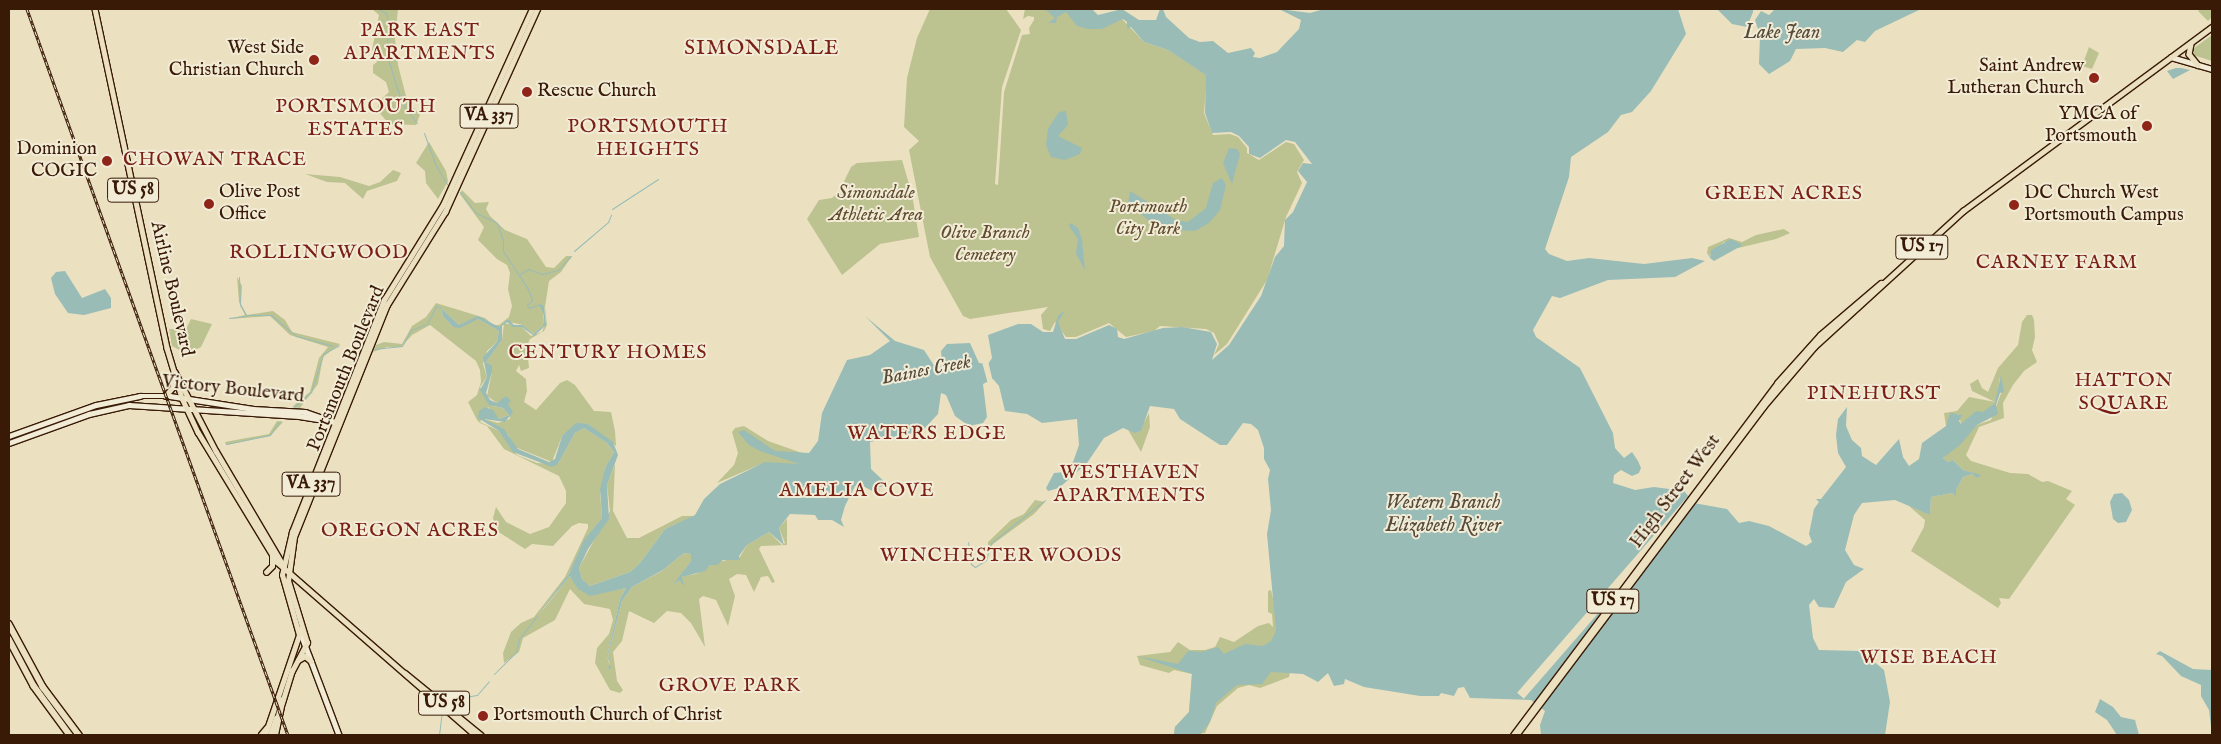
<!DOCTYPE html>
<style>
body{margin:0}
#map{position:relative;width:2221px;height:744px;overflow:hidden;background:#ebe1c1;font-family:"IM FELL English",serif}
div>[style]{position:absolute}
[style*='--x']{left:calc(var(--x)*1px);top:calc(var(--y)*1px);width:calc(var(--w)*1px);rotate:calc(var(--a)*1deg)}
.green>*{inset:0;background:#bcc290}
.water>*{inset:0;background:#99bcb7}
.pier>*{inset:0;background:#ebe1c1;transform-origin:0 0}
.stream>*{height:1px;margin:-0.5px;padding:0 0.5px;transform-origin:0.5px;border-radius:0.5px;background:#99bcb7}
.roads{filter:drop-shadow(1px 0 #391a06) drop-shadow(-1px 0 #391a06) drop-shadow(0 1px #391a06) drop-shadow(0 -1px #391a06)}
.secondary>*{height:4.5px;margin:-2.25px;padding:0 2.25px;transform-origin:2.25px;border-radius:2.25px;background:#f2ecd7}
.primary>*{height:4.5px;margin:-2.25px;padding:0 2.25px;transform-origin:2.25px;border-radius:2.25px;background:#ebe1c1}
.highway>*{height:5.5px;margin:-2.75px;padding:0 2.75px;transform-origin:2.75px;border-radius:2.75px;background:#ebe1c1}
.rail>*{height:3px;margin-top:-1.5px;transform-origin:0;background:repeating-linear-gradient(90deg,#f2ecd7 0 4px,#391a06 0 8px);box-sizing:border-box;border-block:1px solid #391a06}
.dots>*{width:14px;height:14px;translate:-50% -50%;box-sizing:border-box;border:2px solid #f2ecd7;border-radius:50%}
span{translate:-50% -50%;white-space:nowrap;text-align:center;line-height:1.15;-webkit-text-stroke:4px #f2ecd7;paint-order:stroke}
.shield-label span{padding:1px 4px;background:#f2ecd7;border:1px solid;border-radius:4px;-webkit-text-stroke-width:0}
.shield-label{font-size:18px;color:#391a06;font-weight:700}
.poi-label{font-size:19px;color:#391a06}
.right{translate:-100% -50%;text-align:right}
.left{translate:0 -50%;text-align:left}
.park-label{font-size:19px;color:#604c2f;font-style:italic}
.street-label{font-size:19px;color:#391a06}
.neighbourhood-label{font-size:20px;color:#7a1f14;letter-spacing:1px}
.water-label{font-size:20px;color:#564b3b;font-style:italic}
.quarter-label{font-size:21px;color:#7a1f14;letter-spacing:1px}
.frame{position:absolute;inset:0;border:10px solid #391a06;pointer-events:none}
</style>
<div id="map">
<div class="green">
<i style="clip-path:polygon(372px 9px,398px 9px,395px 39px,398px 65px,407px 100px,420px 115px,416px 125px,389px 124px,378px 111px,378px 102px,389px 92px,386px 82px,373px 73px,373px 65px,377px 62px,372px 50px,379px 15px)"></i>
<i style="clip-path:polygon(930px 9px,1006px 9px,1021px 30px,1002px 87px,995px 184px,998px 185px,1004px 92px,1022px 35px,1030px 34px,1029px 28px,1034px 20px,1034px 17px,1028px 16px,1023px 19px,1025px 9px,1070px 9px,1101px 29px,1122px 19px,1144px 42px,1168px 50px,1207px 75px,1204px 113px,1213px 135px,1230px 134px,1238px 137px,1247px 148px,1247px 153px,1259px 160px,1286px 142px,1294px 144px,1304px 160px,1297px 172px,1302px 183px,1286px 217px,1267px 280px,1227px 344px,1214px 355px,1219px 344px,1214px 333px,1206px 329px,1160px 326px,1154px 331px,1126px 337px,1109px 323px,1076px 337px,1066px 337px,1055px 322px,1050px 331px,1043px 329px,1041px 315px,1048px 307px,970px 319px,963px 316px,930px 257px,909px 150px,919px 141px,904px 127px,907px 78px,917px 38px)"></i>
<i style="clip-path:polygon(2201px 9px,2212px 9px,2212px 17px,2208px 21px,2198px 11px)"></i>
<i style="clip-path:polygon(2212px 35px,2212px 61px,2193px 55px,2194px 48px)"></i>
<i style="clip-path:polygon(2089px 47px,2099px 53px,2092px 69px,2082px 66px)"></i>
<i style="clip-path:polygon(429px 142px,446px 171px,448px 181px,438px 199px,426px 183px,425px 171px,416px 163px)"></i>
<i style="clip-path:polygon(902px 160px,912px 194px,919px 237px,880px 244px,842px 275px,807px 219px,819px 200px,832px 198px,839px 192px,851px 167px,857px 163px)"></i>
<i style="clip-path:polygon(393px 170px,401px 173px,397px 181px,367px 191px,363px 199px,345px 183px,327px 182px,305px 174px,340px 177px,369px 186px,380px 182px)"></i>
<i style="clip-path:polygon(462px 190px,475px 203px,489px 202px,486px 209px,490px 216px,505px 230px,527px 239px,546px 267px,554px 268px,566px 256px,572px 256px,561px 272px,549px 281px,545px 307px,547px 325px,544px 331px,530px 339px,527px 346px,529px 368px,521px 371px,519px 365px,516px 371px,526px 379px,527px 391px,524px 402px,536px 410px,560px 383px,567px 380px,575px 385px,594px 411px,611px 412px,615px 431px,616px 446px,588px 424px,562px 436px,552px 462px,515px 447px,508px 434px,484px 419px,498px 423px,510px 419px,506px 398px,497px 403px,487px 396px,492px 372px,491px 366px,486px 362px,502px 340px,504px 323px,522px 327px,531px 336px,542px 332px,546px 322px,544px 306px,543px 326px,533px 334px,523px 325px,505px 321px,499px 327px,493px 327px,478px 317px,459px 325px,441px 308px,443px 316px,453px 327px,478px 319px,499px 331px,497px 342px,487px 351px,483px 364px,487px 377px,480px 387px,493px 406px,503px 408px,509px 415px,499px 419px,488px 407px,480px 422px,499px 431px,517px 455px,537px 463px,558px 464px,575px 433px,584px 428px,607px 443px,614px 452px,605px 468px,600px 494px,602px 518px,587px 537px,569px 574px,537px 617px,570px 576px,590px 595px,626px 588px,620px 599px,610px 643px,607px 656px,610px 667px,608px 655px,622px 601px,632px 587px,662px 571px,684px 553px,691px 554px,691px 561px,675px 584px,684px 576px,696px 574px,712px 564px,734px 558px,738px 560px,747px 545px,769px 532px,782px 545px,785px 543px,779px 528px,787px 519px,787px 545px,761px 546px,759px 549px,775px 582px,772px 583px,768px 576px,761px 577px,754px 592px,746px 575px,737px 574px,729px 579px,735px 596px,728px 626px,716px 600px,703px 596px,699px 599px,705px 647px,691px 623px,681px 613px,667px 611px,654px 623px,629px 611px,622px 641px,613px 652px,617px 681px,623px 690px,620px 693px,610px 690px,595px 663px,597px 648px,609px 634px,613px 620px,610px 609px,584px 604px,570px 589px,555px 620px,523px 638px,519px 652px,504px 663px,503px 653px,511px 632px,521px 623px,534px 617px,565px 577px,588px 528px,588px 524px,579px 523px,572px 526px,553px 546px,532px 544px,525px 549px,497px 531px,493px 518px,496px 507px,506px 522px,530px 534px,549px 527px,566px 503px,566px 491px,559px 476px,504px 449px,487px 426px,480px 423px,477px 420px,468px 402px,477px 395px,481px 382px,480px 370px,476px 361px,430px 325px,412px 335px,401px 347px,387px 347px,373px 352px,376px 345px,384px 342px,402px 344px,412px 326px,426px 317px,436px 303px,485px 318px,493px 325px,499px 325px,509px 317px,512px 306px,508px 289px,510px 273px,507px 265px,497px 259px,478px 240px,484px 227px,460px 194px)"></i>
<i style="clip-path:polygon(1784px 229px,1790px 233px,1776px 239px,1738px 248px,1735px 248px,1743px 245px,1724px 242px,1710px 254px,1710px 258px,1707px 253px,1708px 247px,1729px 238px,1742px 242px,1756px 235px)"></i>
<i style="clip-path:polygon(237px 277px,242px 286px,241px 304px,247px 315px,273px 311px,285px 320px,292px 332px,340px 344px,323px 357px,318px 384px,300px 408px,292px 407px,310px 392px,319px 358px,328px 347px,290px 335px,270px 316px,229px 319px,245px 315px,239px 302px)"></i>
<i style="clip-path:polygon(2027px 315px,2032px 315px,2034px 320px,2035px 337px,2032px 350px,2037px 362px,2024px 371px,2013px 385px,2003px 403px,2004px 418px,1979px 427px,1966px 455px,1971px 461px,2010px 473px,2028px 474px,2042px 482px,2048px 481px,2072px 491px,2066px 499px,2075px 505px,2009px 599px,1999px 598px,2001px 603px,1998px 608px,1911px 551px,1924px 527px,1925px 520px,1909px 506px,1930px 514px,1931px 497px,1952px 493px,1956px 497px,1956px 490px,1963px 477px,1972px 474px,1978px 478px,1973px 473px,1963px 470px,1953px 460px,1948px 462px,1943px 458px,1977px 425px,1991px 420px,2002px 391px,2002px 381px,2000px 377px,1997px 398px,1995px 403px,1987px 410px,1961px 424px,1959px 414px,1953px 415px,1946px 426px,1944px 413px,1957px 411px,1969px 397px,1995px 402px,1972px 391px,1970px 384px,1978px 379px,1982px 388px,1988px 392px,1998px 368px,2018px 345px,2022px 322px)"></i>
<i style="clip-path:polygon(191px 319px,212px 324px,201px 347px,187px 354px,172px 346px,169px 329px,186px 329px)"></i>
<i style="clip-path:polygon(1149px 413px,1150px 427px,1141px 452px,1127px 428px,1139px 432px)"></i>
<i style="clip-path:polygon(277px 421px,283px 422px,270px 436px,226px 445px,225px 442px,269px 434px)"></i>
<i style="clip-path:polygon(744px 426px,768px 441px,802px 453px,799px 464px,759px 465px,717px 483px,734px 465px,738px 453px,732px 432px,735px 428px)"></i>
<i style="clip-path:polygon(615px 464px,613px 511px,627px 538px,639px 538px,682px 516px,694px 516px,665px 529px,640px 563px,630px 572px,590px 586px,582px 579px,579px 568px,610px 511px,607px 485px)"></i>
<i style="clip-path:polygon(1035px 500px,1045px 502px,1034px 514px,993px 544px,988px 551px,988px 542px,1011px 520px,1024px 514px)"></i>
<i style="clip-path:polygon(1271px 590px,1279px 624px,1261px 672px,1290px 672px,1289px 677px,1260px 688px,1249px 685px,1238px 688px,1217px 706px,1205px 733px,1174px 735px,1175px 727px,1189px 712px,1192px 674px,1174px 670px,1169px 673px,1140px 665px,1137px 656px,1170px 652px,1178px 642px,1190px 650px,1205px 650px,1215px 647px,1220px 637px,1234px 642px,1258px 626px,1269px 623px,1273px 627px,1272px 614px,1268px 612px,1268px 591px)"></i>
</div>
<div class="water">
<i style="clip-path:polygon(1045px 9px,1092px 9px,1098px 15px,1122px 9px,1139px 20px,1156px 20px,1160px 9px,1163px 9px,1166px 17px,1189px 38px,1200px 42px,1213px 41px,1228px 53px,1251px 48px,1255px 53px,1253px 57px,1260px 58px,1277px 52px,1299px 29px,1301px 20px,1279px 9px,1310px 13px,1324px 9px,1678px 9px,1686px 34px,1651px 91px,1632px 112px,1621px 115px,1608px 132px,1571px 157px,1569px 177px,1545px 249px,1549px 254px,1567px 261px,1589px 258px,1644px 264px,1692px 258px,1705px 261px,1675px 277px,1608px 280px,1560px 298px,1552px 296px,1533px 330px,1536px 337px,1580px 368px,1613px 433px,1615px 448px,1624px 458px,1632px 452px,1638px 461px,1641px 468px,1639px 473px,1632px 476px,1621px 470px,1614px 475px,1613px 483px,1635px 490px,1654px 487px,1684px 491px,1694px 503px,1727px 509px,1739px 523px,1749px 521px,1769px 526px,1806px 546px,1812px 542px,1809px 534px,1814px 509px,1819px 502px,1816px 499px,1821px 499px,1846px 467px,1838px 453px,1836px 435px,1838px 419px,1847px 407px,1846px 426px,1852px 440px,1861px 448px,1862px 456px,1876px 465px,1899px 439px,1903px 457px,1909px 466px,1919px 459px,1922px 443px,1946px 426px,1950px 413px,1962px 415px,1959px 421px,1961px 424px,1976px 411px,1983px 412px,1995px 403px,2001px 375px,2004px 392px,2000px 393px,1996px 405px,1998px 414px,1977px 425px,1960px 445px,1943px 458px,1948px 462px,1953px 460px,1963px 470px,1981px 475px,1977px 478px,1972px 474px,1963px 477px,1956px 490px,1956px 497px,1952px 493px,1931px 497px,1930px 515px,1895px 500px,1862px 503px,1854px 515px,1845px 550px,1854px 565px,1864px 569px,1846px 582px,1834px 608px,1819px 607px,1814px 599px,1809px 605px,1813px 638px,1819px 650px,1861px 651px,1884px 670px,1890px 702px,1885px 735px,1541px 735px,1540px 725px,1545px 711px,1531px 700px,1470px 698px,1464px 687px,1458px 688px,1454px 696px,1441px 693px,1439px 696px,1420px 696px,1364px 687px,1345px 679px,1344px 684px,1334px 686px,1328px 673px,1318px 682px,1303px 674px,1271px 672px,1262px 684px,1237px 685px,1225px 695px,1216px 703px,1210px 722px,1200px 735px,1174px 735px,1175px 727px,1189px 712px,1192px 674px,1137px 656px,1178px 664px,1188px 651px,1202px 652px,1218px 647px,1224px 654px,1245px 644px,1263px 646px,1271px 641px,1276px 631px,1267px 534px,1271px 510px,1268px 479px,1270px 470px,1264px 459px,1264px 448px,1258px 430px,1251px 424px,1243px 423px,1227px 445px,1220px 445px,1180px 419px,1174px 409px,1150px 406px,1141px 431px,1135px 433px,1123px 428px,1104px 438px,1087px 463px,1059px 488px,1048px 491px,1046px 488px,1054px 473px,1065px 472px,1073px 462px,1079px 445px,1077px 419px,1042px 423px,1027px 414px,1005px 411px,999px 386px,993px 379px,983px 384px,987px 417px,983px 423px,969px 426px,955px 416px,946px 395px,941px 393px,938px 414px,922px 431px,870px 442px,871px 469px,888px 485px,879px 487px,880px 495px,861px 485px,855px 486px,845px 506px,841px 520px,844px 527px,832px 520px,818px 520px,815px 515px,790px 514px,779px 528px,784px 545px,769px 532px,747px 545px,739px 556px,740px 560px,723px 560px,717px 565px,710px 565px,705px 571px,682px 577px,684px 587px,680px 580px,673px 585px,691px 561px,691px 554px,684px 553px,663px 570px,632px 587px,622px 601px,608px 655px,611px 669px,608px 668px,610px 664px,607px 656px,610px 643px,620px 599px,626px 588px,590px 596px,578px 589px,570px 576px,536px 617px,569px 574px,584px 540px,602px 518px,600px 489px,605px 468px,614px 452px,607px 443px,584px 428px,575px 433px,558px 464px,552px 467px,513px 452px,499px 431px,478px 418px,479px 411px,485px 407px,493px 410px,499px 419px,509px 415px,503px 408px,489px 405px,480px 390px,487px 377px,483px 357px,497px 342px,499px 331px,478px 319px,460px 328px,453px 327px,443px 316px,441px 308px,459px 325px,478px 316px,499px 327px,505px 321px,509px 320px,514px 325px,523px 325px,533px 334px,543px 326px,544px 315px,539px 304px,544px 306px,546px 325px,534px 336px,522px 327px,513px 327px,507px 322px,502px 326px,502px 340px,486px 362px,492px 366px,492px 372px,486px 393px,490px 400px,497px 403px,506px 396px,511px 401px,508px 404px,513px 412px,505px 422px,484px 419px,504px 429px,518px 449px,549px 462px,555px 459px,562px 436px,576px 423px,588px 424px,613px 442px,618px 455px,607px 485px,609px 519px,588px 549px,579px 568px,582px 579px,590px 586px,630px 572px,640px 563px,665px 529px,695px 515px,704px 499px,720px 484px,765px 462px,799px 464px,760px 451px,749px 445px,738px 432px,744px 430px,775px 451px,809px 453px,818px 441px,822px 413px,847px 360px,870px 355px,890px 341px,865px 316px,895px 341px,924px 350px,937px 370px,942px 365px,941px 351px,947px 344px,970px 343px,979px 363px,988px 364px,992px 358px,988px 335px,1018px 324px,1031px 324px,1043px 332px,1053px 332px,1058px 316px,1065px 310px,1058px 322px,1065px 339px,1076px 339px,1109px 325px,1117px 329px,1118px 337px,1124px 339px,1163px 328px,1182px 327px,1211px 332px,1217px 344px,1212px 360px,1229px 345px,1261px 296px,1275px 257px,1284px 246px,1285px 220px,1293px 212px,1307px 182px,1298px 171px,1303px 163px,1312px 164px,1295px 142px,1286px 140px,1260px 158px,1249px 154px,1249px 147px,1239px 136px,1231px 132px,1212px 133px,1205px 113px,1206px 75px,1168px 50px,1144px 42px,1131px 27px,1127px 29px,1127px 22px,1123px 19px,1102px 29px,1088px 29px,1077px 26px,1066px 12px,1057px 17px,1056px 23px,1048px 23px,1055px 18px)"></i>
<i style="clip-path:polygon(1717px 9px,1753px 9px,1753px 12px,1747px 27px,1732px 24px)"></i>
<i style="clip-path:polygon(1775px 9px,1850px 10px,1921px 9px,1875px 31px,1865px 42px,1857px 40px,1843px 52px,1825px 48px,1796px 49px,1790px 61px,1769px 74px,1759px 64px,1760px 35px,1755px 20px,1761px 11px,1769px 15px)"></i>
<i style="clip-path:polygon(2176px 68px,2181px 68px,2190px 70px,2173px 79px,2167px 71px)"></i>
<i style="clip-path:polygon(1066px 111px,1068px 125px,1058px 136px,1082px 148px,1080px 154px,1065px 160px,1051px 157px,1046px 145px,1048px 129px,1059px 112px)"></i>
<i style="clip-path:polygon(1229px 148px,1237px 149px,1240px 154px,1232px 184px,1223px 163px)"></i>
<i style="clip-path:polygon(1222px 178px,1226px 185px,1220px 210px,1209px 223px,1195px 231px,1159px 229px,1141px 214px,1127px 211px,1130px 191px,1176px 220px,1188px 222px,1206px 208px,1213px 183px)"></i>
<i style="clip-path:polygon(1071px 223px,1078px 228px,1082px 240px,1085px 270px,1076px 254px,1078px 239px,1069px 226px)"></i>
<i style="clip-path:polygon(1731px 239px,1743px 245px,1714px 261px,1710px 258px,1711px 250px)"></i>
<i style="clip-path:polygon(65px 271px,82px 298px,105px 289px,111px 298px,111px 308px,84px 315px,68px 313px,55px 294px,51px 278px,56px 272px)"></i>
<i style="clip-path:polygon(2122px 493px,2129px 500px,2132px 510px,2126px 522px,2118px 523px,2113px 519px,2110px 502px,2114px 494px)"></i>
<i style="clip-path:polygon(2160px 651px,2193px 669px,2212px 670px,2212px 735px,2209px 710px,2201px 696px,2201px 685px,2181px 676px,2162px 656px,2156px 654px)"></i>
<i style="clip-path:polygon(2100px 699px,2113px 707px,2121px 717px,2135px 720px,2139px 735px,2117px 735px,2107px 720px,2095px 712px)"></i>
</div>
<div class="pier">
<i style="clip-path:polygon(988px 361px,993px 382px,988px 384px,982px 362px)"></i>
<i style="left:1689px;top:495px;width:9px;height:262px;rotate:41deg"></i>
</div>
<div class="stream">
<i style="--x:378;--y:9;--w:9;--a:27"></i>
<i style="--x:386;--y:13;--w:12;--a:76"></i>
<i style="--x:389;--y:25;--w:27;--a:96"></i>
<i style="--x:386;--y:52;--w:39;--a:73"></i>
<i style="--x:397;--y:89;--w:22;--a:66"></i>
<i style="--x:406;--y:109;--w:18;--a:52"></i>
<i style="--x:424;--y:133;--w:33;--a:70"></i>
<i style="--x:435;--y:164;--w:26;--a:59"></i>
<i style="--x:460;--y:192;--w:26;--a:53"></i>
<i style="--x:476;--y:213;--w:23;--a:25"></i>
<i style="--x:497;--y:223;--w:18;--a:71"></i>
<i style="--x:503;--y:240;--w:11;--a:90"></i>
<i style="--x:503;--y:251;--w:45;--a:56.7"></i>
<i style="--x:528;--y:289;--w:12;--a:70"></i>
<i style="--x:532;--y:300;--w:7;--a:135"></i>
<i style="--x:527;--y:305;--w:4;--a:56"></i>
<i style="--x:529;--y:308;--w:12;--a:-20"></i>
<i style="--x:612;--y:209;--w:55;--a:-33.1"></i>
<i style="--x:574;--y:251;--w:45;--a:-40.5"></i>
<i style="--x:608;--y:222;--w:8;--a:-67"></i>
<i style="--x:519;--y:275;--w:11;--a:-34"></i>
<i style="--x:528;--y:269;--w:15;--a:20"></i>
<i style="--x:542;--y:274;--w:16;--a:-14"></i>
<i style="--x:558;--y:270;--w:19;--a:-47"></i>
<i style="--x:239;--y:277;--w:28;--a:88"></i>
<i style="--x:240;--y:305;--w:12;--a:59"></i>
<i style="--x:246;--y:315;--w:25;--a:0"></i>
<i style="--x:271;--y:315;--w:33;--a:40"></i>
<i style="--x:296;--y:336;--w:38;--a:15"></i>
<i style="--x:229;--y:318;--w:16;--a:-7"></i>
<i style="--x:374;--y:349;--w:28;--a:-6"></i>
<i style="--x:402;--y:346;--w:18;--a:-61"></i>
<i style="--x:411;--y:330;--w:17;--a:-21"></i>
<i style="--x:427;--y:324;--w:20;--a:-63"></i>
<i style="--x:436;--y:306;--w:5;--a:22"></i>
<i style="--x:294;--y:407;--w:23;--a:-41"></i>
<i style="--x:311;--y:392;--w:40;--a:-72"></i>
<i style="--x:323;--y:354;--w:18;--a:-29"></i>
<i style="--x:226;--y:444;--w:45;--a:-11.6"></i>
<i style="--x:270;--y:435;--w:17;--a:-54"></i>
<i style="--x:968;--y:542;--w:22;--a:82"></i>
<i style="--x:971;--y:564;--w:5;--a:37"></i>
<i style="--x:975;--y:567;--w:13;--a:-32"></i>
<i style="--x:986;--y:560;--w:18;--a:-74"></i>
<i style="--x:991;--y:543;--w:69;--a:-38.5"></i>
<i style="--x:494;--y:674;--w:31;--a:-45"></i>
<i style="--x:516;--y:652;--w:13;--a:-77"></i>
<i style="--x:519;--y:639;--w:29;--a:-52"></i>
<i style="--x:448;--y:700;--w:29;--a:-10"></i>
<i style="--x:477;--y:695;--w:18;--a:-49"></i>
<i style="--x:439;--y:735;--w:24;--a:-83"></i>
</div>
<div class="roads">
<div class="secondary">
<i style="--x:2171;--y:57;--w:43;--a:16.3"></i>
<i style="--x:9;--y:436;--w:92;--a:-19.6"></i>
<i style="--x:96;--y:405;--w:45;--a:-11.6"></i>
<i style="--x:140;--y:396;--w:30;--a:0"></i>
<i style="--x:170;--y:396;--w:84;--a:8.9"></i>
<i style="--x:253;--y:409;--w:52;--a:3.3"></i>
<i style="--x:305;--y:412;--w:36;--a:19"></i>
<i style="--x:9;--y:443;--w:85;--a:-19.9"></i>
<i style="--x:89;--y:414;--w:41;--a:-12.7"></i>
<i style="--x:129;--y:405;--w:170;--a:3.7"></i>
<i style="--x:299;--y:416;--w:36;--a:9"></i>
<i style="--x:299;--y:629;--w:113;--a:69.3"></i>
</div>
<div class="primary">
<i style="--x:95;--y:9;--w:347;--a:78"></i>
<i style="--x:167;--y:348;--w:52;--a:73.3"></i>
<i style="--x:182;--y:398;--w:38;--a:65"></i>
<i style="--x:198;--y:432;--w:152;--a:58.7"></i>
<i style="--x:277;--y:562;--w:263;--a:41.1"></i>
<i style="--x:2191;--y:44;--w:10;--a:101"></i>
<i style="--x:2189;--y:54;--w:14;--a:51"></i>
<i style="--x:175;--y:372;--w:89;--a:62.6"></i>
<i style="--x:216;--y:451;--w:130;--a:59.5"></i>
<i style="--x:165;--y:396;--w:12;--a:-48"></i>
<i style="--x:173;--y:387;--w:10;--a:-90"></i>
<i style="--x:266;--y:572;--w:8;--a:-45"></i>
<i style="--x:272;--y:566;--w:10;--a:-90"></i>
<i style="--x:298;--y:660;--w:8;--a:-30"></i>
<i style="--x:305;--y:656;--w:8;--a:40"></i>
<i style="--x:405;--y:673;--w:98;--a:39.2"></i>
<i style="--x:282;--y:703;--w:34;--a:-73"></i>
<i style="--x:292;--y:671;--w:32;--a:-62"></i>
<i style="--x:307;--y:643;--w:65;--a:-107"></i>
<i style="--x:288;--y:581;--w:44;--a:-82.2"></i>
<i style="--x:294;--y:537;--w:250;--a:-68.2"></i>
<i style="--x:387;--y:305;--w:110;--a:-58.1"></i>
<i style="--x:445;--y:212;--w:223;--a:-65.6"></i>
<i style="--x:266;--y:732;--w:102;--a:-71.2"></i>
<i style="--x:299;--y:635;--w:62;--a:-105.8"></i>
<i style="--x:282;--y:575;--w:44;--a:-76.9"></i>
<i style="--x:292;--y:532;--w:250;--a:-68.4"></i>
<i style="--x:384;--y:300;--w:112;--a:-58.2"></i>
<i style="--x:443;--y:205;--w:215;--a:-65.6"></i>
<i style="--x:270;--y:735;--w:18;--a:-71"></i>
<i style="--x:1513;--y:735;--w:440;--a:-53.1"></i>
<i style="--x:1777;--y:383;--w:64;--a:-48.1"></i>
<i style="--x:1820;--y:335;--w:80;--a:-40.4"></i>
<i style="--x:1516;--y:735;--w:411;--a:-53"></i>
<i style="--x:1763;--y:407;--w:79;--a:-49.6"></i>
<i style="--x:1814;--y:347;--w:202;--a:-42.4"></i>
<i style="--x:1963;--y:211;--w:310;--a:-36.5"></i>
</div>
<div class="highway">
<i style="--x:9;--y:624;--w:72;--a:61.6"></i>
<i style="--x:43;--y:687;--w:60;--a:53.1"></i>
<i style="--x:9;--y:639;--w:53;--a:62"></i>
<i style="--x:34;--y:686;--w:61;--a:53.7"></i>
<i style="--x:262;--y:735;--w:8;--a:-50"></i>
<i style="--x:275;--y:735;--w:35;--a:-78"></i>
</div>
</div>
<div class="rail">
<i style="--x:27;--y:9;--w:771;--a:70.23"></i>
</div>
<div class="dots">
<i style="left:314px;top:60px;background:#8f2418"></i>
<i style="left:2094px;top:78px;background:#8f2418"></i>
<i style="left:527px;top:92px;background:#8f2418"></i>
<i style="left:2147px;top:126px;background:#8f2418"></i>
<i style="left:107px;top:161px;background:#8f2418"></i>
<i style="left:209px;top:204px;background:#8f2418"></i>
<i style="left:2014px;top:205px;background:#8f2418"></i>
<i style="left:483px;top:716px;background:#8f2418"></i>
</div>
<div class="shield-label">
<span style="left:489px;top:116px">VA 337</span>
<span style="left:133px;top:190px">US 58</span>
<span style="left:1922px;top:247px">US 17</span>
<span style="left:311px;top:484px">VA 337</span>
<span style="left:1613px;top:601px">US 17</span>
<span style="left:444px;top:703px">US 58</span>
</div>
<div class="poi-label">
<span class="right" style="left:304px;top:60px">West Side<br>Christian Church</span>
<span class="right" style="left:2084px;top:78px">Saint Andrew<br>Lutheran Church</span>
<span class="left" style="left:537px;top:92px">Rescue Church</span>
<span class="right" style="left:2137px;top:126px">YMCA of<br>Portsmouth</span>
<span class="right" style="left:97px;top:161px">Dominion<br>COGIC</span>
<span class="left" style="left:219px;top:204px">Olive Post<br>Office</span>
<span class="left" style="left:2024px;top:205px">DC Church West<br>Portsmouth Campus</span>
<span class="left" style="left:493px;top:716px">Portsmouth Church of Christ</span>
</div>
<div class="park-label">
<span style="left:876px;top:205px">Simonsdale<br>Athletic Area</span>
<span style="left:1148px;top:219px">Portsmouth<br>City Park</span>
<span style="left:985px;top:245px">Olive Branch<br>Cemetery</span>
</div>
<div class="street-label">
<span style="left:171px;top:289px;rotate:77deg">Airline Boulevard</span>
<span style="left:347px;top:369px;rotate:-68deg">Portsmouth Boulevard</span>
<span style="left:233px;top:390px;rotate:6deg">Victory Boulevard</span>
<span style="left:1676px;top:492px;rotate:-53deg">High Street West</span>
</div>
<div class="neighbourhood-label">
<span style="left:420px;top:42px">PARK EAST<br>APARTMENTS</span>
<span style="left:356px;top:118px">PORTSMOUTH<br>ESTATES</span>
<span style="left:648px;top:138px">PORTSMOUTH<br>HEIGHTS</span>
<span style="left:215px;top:159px">CHOWAN TRACE</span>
<span style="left:1784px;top:193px">GREEN ACRES</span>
<span style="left:319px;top:252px">ROLLINGWOOD</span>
<span style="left:2057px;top:262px">CARNEY FARM</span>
<span style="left:608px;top:352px">CENTURY HOMES</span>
<span style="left:2124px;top:392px">HATTON<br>SQUARE</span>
<span style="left:1874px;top:393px">PINEHURST</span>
<span style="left:927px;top:433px">WATERS EDGE</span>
<span style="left:1130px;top:484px">WESTHAVEN<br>APARTMENTS</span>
<span style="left:857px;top:490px">AMELIA COVE</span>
<span style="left:410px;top:530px">OREGON ACRES</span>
<span style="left:1001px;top:555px">WINCHESTER WOODS</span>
<span style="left:1929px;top:657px">WISE BEACH</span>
<span style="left:730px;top:685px">GROVE PARK</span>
</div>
<div class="water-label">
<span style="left:1782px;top:32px">Lake Jean</span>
<span style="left:926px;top:370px;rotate:-11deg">Baines Creek</span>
<span style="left:1443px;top:514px">Western Branch<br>Elizabeth River</span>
</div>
<div class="quarter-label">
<span style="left:762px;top:49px">SIMONSDALE</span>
</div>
<div class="frame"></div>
</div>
